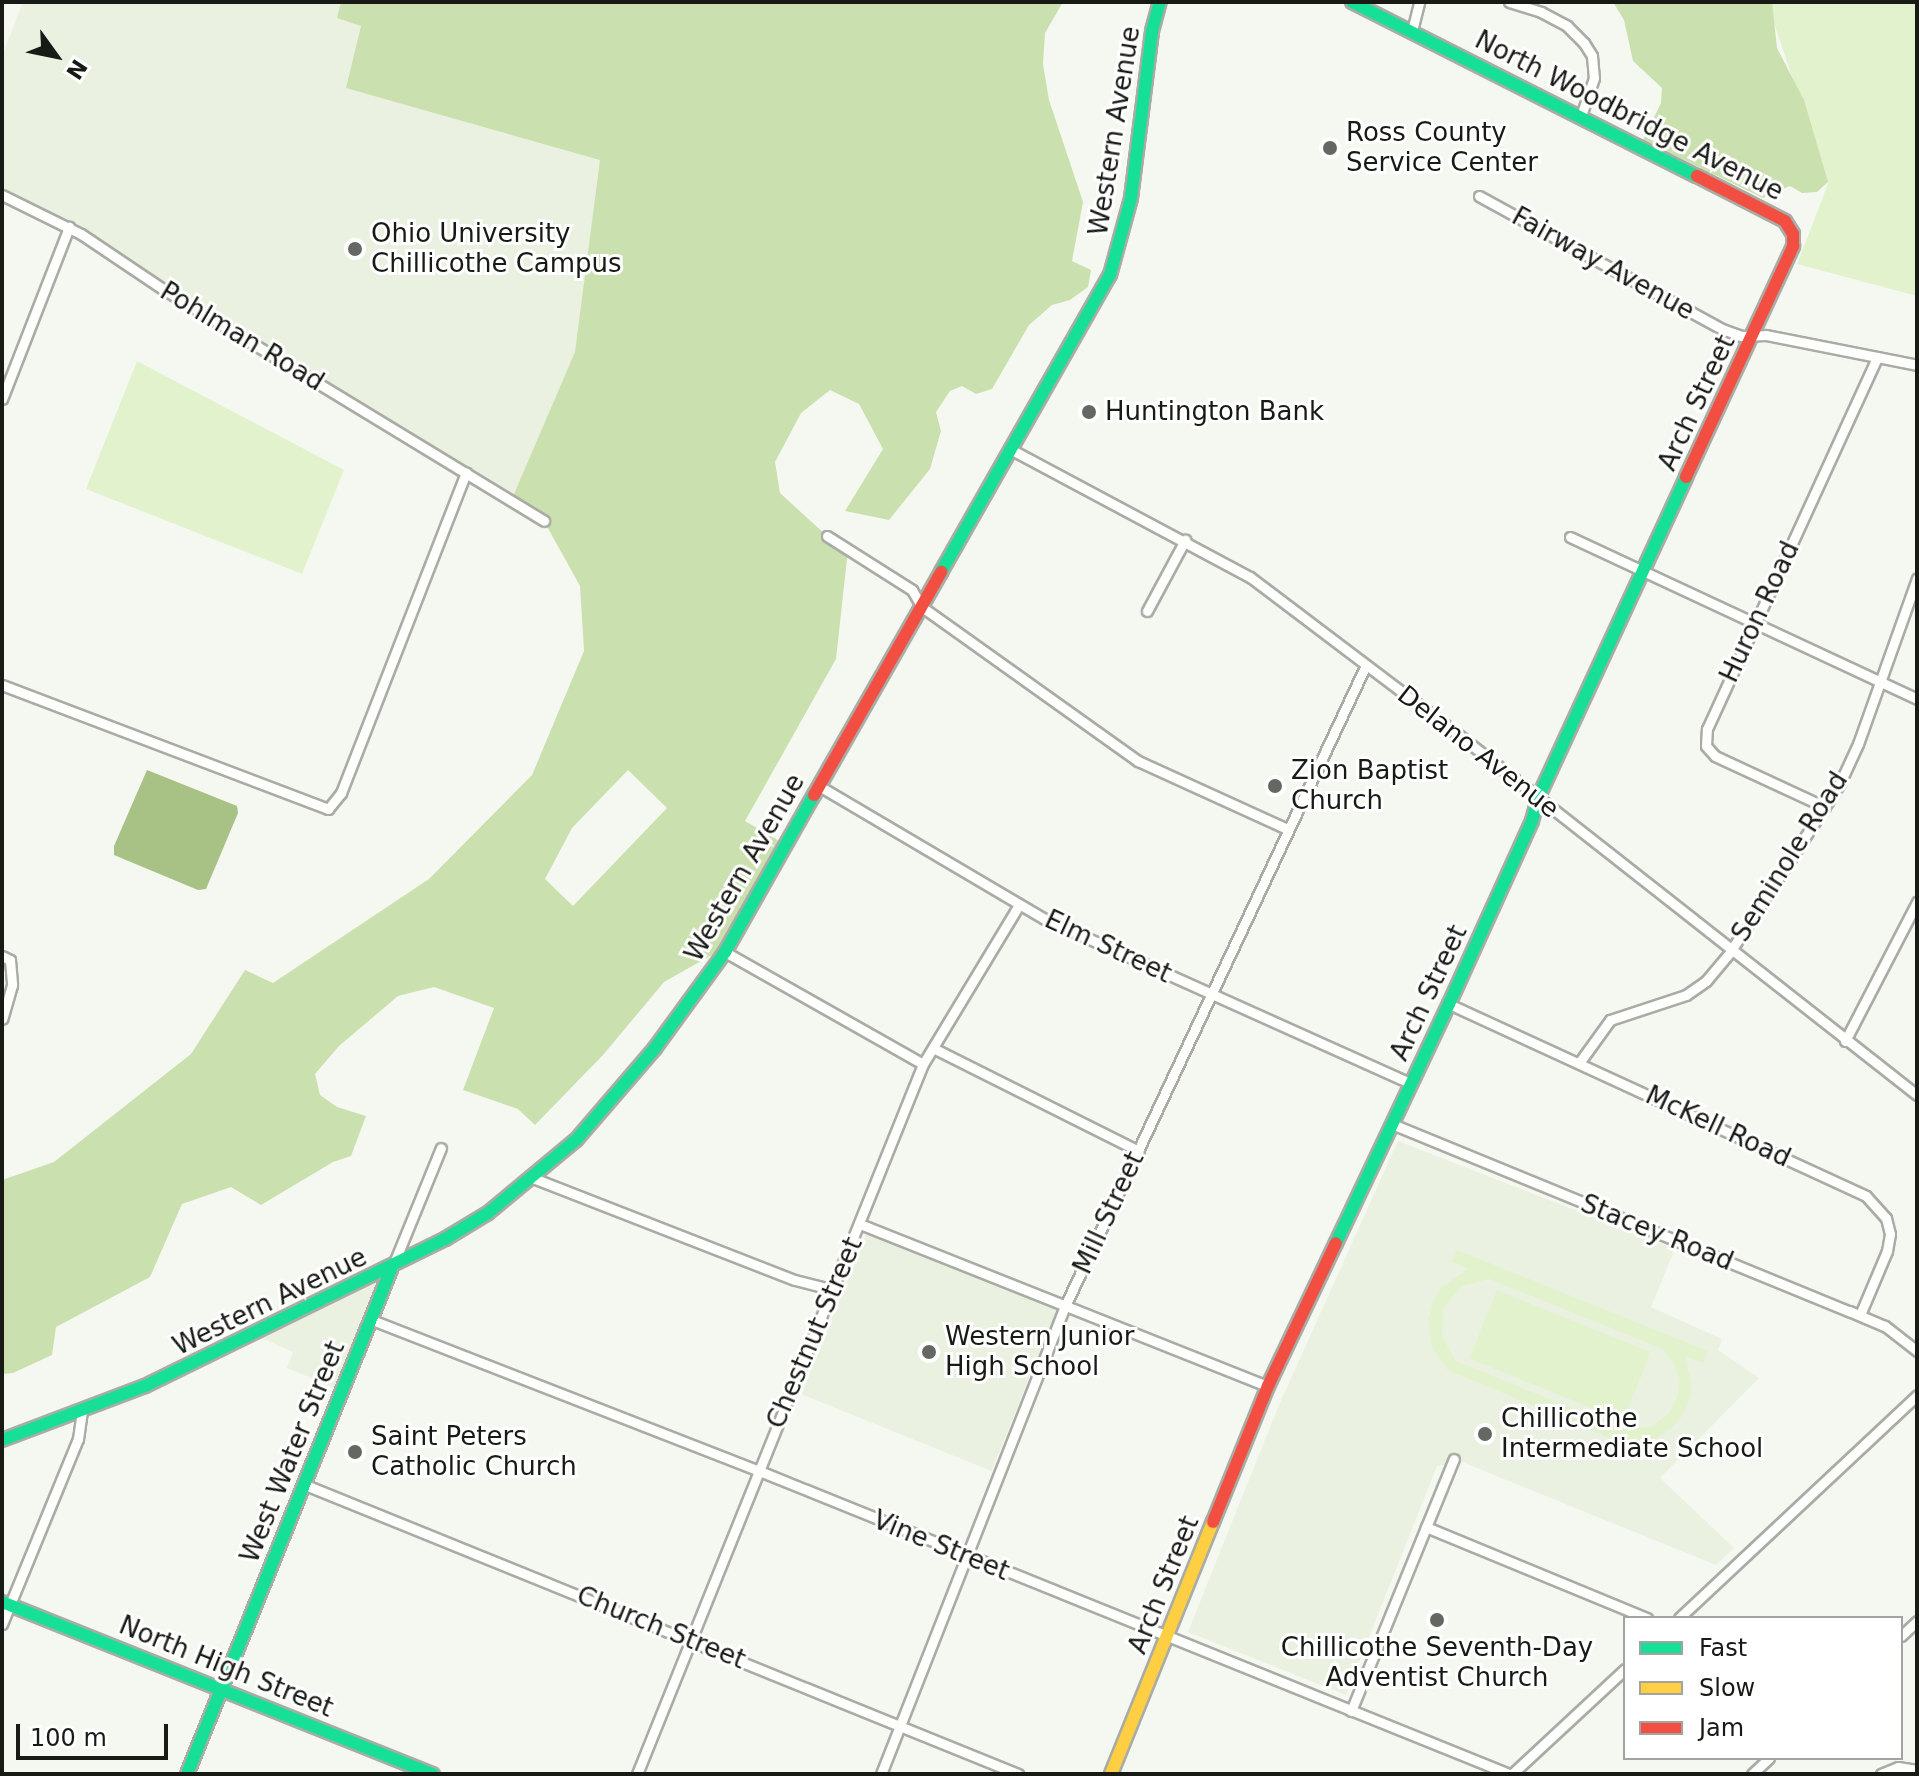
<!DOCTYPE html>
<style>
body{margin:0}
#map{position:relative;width:1919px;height:1776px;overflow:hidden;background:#f5f8f0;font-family:"DejaVu Sans",sans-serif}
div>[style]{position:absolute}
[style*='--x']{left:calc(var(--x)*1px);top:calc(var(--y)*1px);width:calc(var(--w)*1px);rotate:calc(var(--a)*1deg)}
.built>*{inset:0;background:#eaf1e1;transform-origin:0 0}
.green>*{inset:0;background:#e2f2cd;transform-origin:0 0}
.forest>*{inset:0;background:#cbe0af}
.water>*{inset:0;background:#a8c184}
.roads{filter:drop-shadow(2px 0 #a9aca5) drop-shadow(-2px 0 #a9aca5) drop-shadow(0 2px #a9aca5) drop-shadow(0 -2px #a9aca5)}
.street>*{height:9px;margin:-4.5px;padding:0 4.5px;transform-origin:4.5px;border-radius:4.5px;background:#fefefd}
.fast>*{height:12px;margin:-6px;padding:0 6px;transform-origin:6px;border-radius:6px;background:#16e098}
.slow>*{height:12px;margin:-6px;padding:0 6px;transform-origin:6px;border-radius:6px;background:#ffcf43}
.jam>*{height:12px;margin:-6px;padding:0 6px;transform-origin:6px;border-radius:6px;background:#f24e42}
.dots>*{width:22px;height:22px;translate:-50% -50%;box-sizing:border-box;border:4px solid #fff;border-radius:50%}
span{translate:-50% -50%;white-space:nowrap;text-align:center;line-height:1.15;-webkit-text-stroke:6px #fff;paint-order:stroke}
.street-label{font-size:26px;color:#181a15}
.poi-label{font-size:26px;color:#181a15}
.left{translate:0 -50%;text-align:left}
.frame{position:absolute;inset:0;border:4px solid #181a15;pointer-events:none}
.legend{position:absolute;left:1623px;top:1616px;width:280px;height:144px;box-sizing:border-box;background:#fff;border:2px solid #a3a3a1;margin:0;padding:10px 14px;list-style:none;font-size:24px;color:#181a15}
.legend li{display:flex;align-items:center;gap:16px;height:40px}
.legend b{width:40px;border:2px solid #a3a3a1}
.north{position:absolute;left:16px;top:16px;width:80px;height:80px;-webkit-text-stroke:6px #fff;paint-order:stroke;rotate:123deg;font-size:22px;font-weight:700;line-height:32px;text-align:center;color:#181a15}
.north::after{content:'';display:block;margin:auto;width:28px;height:36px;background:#181a15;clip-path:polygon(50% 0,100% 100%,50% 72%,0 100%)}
.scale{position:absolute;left:16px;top:1724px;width:152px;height:36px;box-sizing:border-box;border:4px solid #181a15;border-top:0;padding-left:10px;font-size:24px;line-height:28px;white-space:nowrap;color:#181a15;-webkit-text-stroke:6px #fff;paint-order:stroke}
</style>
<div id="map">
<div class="built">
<i style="clip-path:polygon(23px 2px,402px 2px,610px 153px,584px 350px,516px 495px,159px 280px,66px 219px,2px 191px,2px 56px)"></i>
<i style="clip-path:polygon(1398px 1141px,1675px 1249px,1651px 1307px,1722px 1339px,1718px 1350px,1759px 1378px,1660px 1478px,1734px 1548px,1716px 1565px,1462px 1462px,1437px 1466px,1346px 1695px,1188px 1632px,1279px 1405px)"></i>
<i style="left:867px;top:1232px;width:205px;height:175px;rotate:22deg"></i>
<i style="clip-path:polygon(383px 1279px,338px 1389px,287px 1368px,293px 1352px,259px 1337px)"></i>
</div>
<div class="green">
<i style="clip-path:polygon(1767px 2px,1917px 2px,1917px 296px,1797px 264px,1828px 184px)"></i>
<i style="clip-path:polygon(137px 361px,344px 470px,302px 574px,86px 489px)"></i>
<i style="clip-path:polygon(evenodd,1457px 1250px,1708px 1351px,1703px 1363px,1685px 1356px,1692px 1389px,1687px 1406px,1678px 1422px,1656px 1439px,1638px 1443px,1620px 1442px,1448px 1370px,1432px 1348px,1428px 1321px,1432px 1303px,1441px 1288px,1468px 1269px,1452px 1262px,1457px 1250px,1489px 1279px,1663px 1349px,1675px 1366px,1679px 1380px,1678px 1395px,1668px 1414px,1651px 1427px,1623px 1429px,1456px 1361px,1442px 1337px,1443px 1308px,1462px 1286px,1489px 1279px)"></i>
<i style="left:1497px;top:1290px;width:166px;height:74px;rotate:22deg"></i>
</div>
<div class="forest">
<i style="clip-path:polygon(evenodd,341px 2px,1063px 2px,1045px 33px,1043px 64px,1049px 100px,1083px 202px,1072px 261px,1091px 270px,1088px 287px,1070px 300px,1052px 305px,1029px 325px,992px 389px,976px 394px,962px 386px,950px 391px,936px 412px,941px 431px,930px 469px,889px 520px,845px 511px,883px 449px,859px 404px,830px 390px,801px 413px,775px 462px,780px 493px,827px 536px,848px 550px,836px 659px,745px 821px,781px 842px,717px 952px,664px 982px,603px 1055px,535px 1125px,518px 1109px,463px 1090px,494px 1008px,434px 987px,398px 996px,339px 1046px,315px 1074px,320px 1095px,337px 1107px,366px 1116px,351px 1156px,333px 1162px,261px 1205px,231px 1187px,182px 1204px,150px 1277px,56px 1327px,52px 1355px,13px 1373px,2px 1374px,2px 1180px,54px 1162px,191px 1054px,245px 970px,273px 983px,429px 879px,532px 775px,584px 651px,580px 586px,544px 521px,511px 501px,575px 352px,600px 160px,346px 88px,361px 26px,337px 18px,341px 2px,628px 770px,667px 808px,573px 906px,545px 879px,572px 828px,628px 770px)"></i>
<i style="clip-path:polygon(1613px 2px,1772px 2px,1777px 48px,1804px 100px,1828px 182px,1817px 192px,1802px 193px,1790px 186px,1763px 198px,1643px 140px,1661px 103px,1662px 88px,1633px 61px,1624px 20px)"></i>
</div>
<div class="water">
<i style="clip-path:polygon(147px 770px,237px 806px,238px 813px,206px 889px,198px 890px,114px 855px,114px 846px)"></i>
</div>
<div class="roads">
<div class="street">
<i style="--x:1509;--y:2;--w:34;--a:17"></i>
<i style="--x:1541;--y:12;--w:30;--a:28"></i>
<i style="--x:1567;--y:26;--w:24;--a:45"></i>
<i style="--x:1584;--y:43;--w:15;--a:58"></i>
<i style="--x:1592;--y:56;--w:22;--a:85"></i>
<i style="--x:1594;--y:78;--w:39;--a:109"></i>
<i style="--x:1412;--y:31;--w:30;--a:-76"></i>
<i style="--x:2;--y:195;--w:88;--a:26.3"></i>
<i style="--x:81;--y:234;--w:99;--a:33.9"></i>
<i style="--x:163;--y:289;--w:446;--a:31.3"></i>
<i style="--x:1479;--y:196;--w:277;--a:28.7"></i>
<i style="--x:1722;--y:329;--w:20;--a:20"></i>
<i style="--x:1741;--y:336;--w:25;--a:-2"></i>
<i style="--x:1766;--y:335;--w:154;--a:11.2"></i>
<i style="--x:2;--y:399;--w:185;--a:-68.7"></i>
<i style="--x:1012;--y:450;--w:270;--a:28.1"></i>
<i style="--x:1250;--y:577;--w:257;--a:37.1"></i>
<i style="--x:1455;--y:732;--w:588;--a:38.16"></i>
<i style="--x:827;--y:536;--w:101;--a:32.4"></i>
<i style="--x:912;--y:590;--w:20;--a:60"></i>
<i style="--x:922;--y:607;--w:265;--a:35.5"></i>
<i style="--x:1138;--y:761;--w:164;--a:24.5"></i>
<i style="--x:1570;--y:537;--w:383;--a:25"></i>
<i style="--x:1147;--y:611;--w:81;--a:-61.8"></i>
<i style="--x:2;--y:685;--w:349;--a:20.8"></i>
<i style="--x:328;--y:809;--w:21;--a:-51"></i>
<i style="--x:341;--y:793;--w:344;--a:-68.7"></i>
<i style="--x:819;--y:786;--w:262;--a:30.5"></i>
<i style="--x:1045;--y:919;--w:400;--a:24.2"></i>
<i style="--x:1825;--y:807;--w:121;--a:-155.1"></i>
<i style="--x:1715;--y:756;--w:13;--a:-132"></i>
<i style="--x:1706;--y:746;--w:17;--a:-87"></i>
<i style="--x:1707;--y:729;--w:409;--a:-65.4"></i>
<i style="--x:725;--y:952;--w:227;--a:29.5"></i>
<i style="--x:2;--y:956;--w:9;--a:27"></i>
<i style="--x:10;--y:960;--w:25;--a:85"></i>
<i style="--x:12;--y:985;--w:35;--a:106"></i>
<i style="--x:1449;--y:1004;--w:459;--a:24.7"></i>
<i style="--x:1866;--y:1196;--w:30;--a:48"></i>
<i style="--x:1886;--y:1218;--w:16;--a:76"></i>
<i style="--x:1890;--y:1234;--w:17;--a:100"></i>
<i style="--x:1887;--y:1251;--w:69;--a:112.9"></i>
<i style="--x:1845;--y:1041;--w:157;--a:-62.6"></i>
<i style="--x:933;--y:1048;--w:230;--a:26.6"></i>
<i style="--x:1579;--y:1063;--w:53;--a:-54.2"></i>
<i style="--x:1610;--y:1020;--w:80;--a:-18.2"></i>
<i style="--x:1686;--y:995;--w:24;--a:-35"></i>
<i style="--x:1706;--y:981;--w:38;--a:-50"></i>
<i style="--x:1730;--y:952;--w:202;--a:-56.9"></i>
<i style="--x:1840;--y:783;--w:43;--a:-65.2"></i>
<i style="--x:1858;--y:744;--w:176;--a:-70.4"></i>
<i style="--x:1392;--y:1124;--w:494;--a:22.3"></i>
<i style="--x:1849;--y:1311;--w:39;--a:23"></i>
<i style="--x:1885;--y:1326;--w:41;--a:38"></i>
<i style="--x:533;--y:1178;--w:281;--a:21.3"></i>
<i style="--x:795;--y:1280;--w:40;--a:14.4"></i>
<i style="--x:860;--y:1224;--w:439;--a:21.7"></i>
<i style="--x:394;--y:1263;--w:124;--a:-67.8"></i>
<i style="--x:372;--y:1320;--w:413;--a:21.3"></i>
<i style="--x:757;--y:1470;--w:811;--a:22.01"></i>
<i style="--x:303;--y:1484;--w:772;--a:22.08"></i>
<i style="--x:1426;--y:1527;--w:239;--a:22.4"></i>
<i style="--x:1679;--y:1618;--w:326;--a:-43.1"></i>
<i style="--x:2;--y:1624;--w:200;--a:-67.7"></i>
<i style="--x:78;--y:1439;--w:29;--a:-82"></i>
<i style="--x:1901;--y:1636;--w:22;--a:-43"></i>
<i style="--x:1351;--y:1711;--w:272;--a:-67.8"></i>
<i style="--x:637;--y:1774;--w:765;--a:-68.06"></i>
<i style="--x:923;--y:1064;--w:186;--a:-58.9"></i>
<i style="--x:881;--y:1774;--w:503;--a:-68.54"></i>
<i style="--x:1065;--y:1306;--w:708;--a:-64.85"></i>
<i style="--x:1512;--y:1774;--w:154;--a:-42.9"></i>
<i style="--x:1752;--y:1774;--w:23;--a:-43"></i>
<i style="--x:1881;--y:1774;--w:18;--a:-22"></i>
<i style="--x:1898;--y:1767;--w:19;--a:9"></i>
</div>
<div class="fast">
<i style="--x:1352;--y:2;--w:386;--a:26.8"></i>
<i style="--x:941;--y:572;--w:342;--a:-60.4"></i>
<i style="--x:1110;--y:275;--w:80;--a:-74.7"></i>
<i style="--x:1131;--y:198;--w:168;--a:-82.8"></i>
<i style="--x:1152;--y:31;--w:30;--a:-75"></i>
<i style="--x:1336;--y:1243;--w:264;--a:-64.7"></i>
<i style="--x:1449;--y:1004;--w:201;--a:-65.6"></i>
<i style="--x:1532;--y:821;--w:24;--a:-75"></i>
<i style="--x:1538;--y:798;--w:353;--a:-65.2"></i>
<i style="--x:2;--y:1440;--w:153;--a:-20.7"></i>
<i style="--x:145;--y:1386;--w:334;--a:-26.1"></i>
<i style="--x:445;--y:1239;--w:50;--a:-31.2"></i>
<i style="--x:488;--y:1213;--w:114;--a:-39.7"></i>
<i style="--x:576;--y:1140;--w:121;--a:-49.3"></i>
<i style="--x:655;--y:1048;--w:119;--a:-53.9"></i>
<i style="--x:725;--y:952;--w:180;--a:-60.5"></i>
<i style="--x:2;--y:1602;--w:464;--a:21.8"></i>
<i style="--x:187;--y:1774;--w:547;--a:-67.98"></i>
</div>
<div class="slow">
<i style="--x:1111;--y:1774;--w:272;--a:-68"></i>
</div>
<div class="jam">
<i style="--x:1686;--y:477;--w:255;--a:-65.1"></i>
<i style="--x:1793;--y:246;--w:12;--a:-90"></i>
<i style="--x:1793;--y:234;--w:15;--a:-122"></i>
<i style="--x:1785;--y:221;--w:99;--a:-152.9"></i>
<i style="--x:814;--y:795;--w:257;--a:-60.3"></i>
<i style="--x:1213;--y:1522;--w:147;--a:-68"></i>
<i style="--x:1268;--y:1386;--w:158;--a:-64.6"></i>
</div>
</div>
<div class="dots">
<i style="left:1330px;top:148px;background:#656862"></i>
<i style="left:355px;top:249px;background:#656862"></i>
<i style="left:1089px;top:412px;background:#656862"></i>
<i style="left:1275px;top:786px;background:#656862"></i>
<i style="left:929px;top:1352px;background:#656862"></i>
<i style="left:1485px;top:1434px;background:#656862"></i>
<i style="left:355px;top:1452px;background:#656862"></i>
<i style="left:1437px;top:1620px;background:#656862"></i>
</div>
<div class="street-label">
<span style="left:1629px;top:116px;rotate:27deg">North Woodbridge Avenue</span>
<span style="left:1115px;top:131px;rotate:-81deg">Western Avenue</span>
<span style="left:1603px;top:264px;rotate:29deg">Fairway Avenue</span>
<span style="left:242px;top:337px;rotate:31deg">Pohlman Road</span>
<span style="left:1697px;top:403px;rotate:-65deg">Arch Street</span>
<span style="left:1760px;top:612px;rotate:-65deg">Huron Road</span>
<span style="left:1478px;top:752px;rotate:38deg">Delano Avenue</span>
<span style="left:1790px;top:857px;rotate:-58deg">Seminole Road</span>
<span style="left:745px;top:868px;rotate:-60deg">Western Avenue</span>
<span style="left:1108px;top:947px;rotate:25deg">Elm Street</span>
<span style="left:1429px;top:993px;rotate:-65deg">Arch Street</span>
<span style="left:1718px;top:1127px;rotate:25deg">McKell Road</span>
<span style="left:1109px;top:1213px;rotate:-65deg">Mill Street</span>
<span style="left:1657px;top:1233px;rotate:22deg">Stacey Road</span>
<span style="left:270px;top:1302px;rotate:-26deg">Western Avenue</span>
<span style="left:815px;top:1333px;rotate:-67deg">Chestnut Street</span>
<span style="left:293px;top:1452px;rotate:-68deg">West Water Street</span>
<span style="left:941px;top:1546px;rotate:22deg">Vine Street</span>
<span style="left:1164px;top:1585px;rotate:-68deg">Arch Street</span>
<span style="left:661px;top:1628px;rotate:22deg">Church Street</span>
<span style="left:226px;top:1667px;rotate:22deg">North High Street</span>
</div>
<div class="poi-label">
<span class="left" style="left:1346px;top:148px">Ross County<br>Service Center</span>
<span class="left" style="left:371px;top:249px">Ohio University<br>Chillicothe Campus</span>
<span class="left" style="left:1105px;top:412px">Huntington Bank</span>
<span class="left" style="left:1291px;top:786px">Zion Baptist<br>Church</span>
<span class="left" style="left:945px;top:1352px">Western Junior<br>High School</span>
<span class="left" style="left:1501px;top:1434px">Chillicothe<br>Intermediate School</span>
<span class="left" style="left:371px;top:1452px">Saint Peters<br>Catholic Church</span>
<span style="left:1437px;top:1663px">Chillicothe Seventh-Day<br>Adventist Church</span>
</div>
<div class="frame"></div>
<ul class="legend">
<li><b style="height:10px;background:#16e098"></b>Fast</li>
<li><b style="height:10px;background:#ffcf43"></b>Slow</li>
<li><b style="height:10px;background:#f24e42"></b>Jam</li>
</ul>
<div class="north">N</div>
<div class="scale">100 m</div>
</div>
